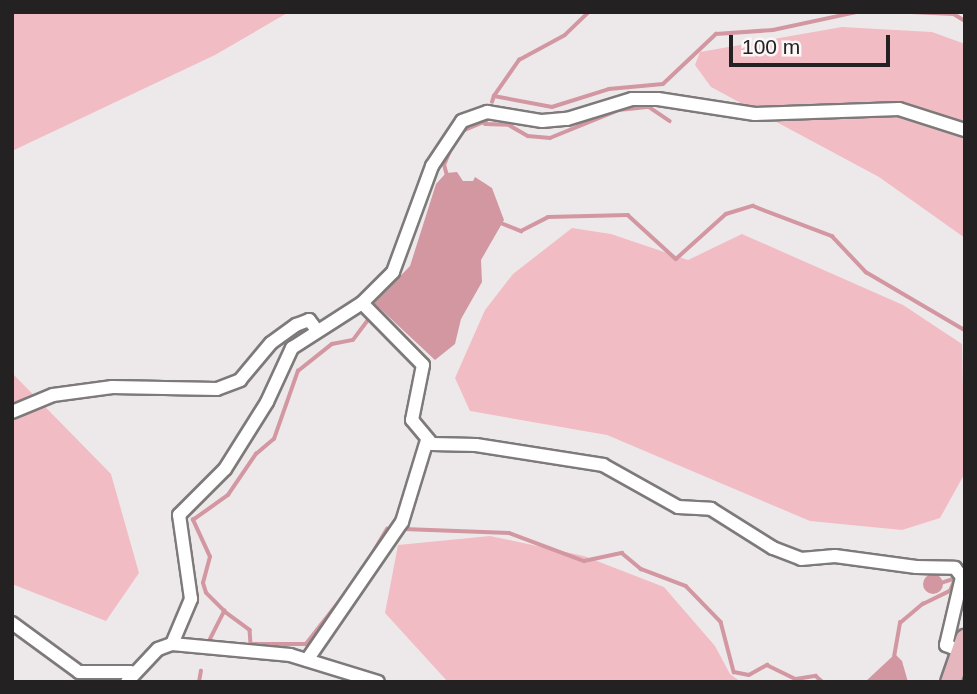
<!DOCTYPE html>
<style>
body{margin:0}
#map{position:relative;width:977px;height:694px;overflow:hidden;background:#ede9ea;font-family:Helvetica,sans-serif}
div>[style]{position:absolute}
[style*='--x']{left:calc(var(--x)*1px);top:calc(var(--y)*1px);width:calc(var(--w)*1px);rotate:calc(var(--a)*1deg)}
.green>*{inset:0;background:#f2bcc5}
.water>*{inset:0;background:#d397a2}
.round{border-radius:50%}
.stream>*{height:3.5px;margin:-1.75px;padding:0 1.75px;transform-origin:1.75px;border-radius:1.75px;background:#d397a2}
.roads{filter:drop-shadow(2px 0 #7e7a7a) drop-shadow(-2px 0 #7e7a7a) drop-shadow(0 2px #7e7a7a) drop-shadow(0 -2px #7e7a7a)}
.street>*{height:12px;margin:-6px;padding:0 6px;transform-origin:6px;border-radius:6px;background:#fff}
.primary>*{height:19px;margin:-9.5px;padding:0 9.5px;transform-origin:9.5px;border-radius:9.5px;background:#e6b6bf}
span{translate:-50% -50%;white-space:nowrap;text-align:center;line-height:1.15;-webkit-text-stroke:5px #fbf6f7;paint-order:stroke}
.frame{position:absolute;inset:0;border:14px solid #232121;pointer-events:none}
.scale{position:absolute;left:729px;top:35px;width:161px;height:32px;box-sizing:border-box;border:4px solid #232121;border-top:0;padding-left:9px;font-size:21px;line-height:24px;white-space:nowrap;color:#232121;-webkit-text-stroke:5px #fbf6f7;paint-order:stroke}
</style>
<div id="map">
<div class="green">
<i style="clip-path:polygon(12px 12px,289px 12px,215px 55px,12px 151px)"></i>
<i style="clip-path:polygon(842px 27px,932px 32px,965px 44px,965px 238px,879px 177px,711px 87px,695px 65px,700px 52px)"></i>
<i style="clip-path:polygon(572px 228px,611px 234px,688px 260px,742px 234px,903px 305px,962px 344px,965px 473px,940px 518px,902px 530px,810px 521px,607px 435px,470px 411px,455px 378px,485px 310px,513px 274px)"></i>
<i style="clip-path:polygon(12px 373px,111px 474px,139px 573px,106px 621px,12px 584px)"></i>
<i style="clip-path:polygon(490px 536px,584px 556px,664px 587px,715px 646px,730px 674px,741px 682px,448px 682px,385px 613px,398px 545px)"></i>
</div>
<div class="water">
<i style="clip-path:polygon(457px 172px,463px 181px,473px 181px,475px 177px,492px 188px,504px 220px,481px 260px,482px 282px,461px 319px,455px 344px,435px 360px,374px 303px,410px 266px,436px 184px,446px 173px)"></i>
<i class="round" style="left:923px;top:574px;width:20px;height:20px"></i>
<i style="clip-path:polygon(895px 654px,902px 661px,908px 682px,865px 682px)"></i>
</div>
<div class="stream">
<i style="--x:911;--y:12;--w:43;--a:2.7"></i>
<i style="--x:954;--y:14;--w:13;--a:32"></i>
<i style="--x:494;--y:96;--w:44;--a:-55.2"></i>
<i style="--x:519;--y:60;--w:52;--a:-28.5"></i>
<i style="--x:565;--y:35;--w:33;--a:-44"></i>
<i style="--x:492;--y:102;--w:6;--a:-72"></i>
<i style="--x:494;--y:96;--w:59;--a:10.7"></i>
<i style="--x:552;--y:107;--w:60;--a:-17.5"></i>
<i style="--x:609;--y:89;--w:54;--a:-5.3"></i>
<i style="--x:663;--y:84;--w:73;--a:-43.3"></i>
<i style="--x:716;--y:34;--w:57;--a:-4"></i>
<i style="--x:773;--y:30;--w:86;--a:-12.1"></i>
<i style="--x:485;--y:124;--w:24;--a:2"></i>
<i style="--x:509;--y:125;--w:22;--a:30"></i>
<i style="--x:528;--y:136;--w:22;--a:5"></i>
<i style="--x:550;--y:138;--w:74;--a:-22.1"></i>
<i style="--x:619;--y:110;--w:30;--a:-6"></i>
<i style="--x:649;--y:107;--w:25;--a:34"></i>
<i style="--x:460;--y:132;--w:28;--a:-23"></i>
<i style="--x:447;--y:176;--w:11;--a:-105"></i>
<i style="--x:444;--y:165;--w:23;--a:-67"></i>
<i style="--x:501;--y:223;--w:22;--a:22"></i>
<i style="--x:521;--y:231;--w:30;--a:-27"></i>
<i style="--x:548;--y:217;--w:80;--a:-1.4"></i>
<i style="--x:628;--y:215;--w:65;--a:42.5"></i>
<i style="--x:676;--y:259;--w:67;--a:-42"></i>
<i style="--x:726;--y:214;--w:28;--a:-17"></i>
<i style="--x:753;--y:206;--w:85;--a:20.8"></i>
<i style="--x:832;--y:236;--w:50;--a:46.6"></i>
<i style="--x:866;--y:272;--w:115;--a:30.4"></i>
<i style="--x:404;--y:529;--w:105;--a:2.2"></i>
<i style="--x:509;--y:533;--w:80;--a:20.5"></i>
<i style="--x:584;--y:561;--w:39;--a:-12"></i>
<i style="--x:622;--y:553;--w:25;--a:40"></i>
<i style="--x:641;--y:569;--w:48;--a:20.7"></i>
<i style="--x:686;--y:586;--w:50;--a:45.8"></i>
<i style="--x:721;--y:622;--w:52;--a:75.4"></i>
<i style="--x:734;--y:672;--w:15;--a:11"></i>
<i style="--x:749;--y:675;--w:21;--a:-29"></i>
<i style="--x:767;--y:665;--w:32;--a:26"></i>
<i style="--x:796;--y:679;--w:20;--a:-9"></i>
<i style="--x:816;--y:676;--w:9;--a:41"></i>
<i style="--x:365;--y:566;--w:43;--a:-59.3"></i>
<i style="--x:224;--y:611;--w:32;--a:36"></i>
<i style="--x:250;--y:630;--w:14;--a:86"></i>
<i style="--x:251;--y:644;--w:55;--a:0"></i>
<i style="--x:306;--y:644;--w:58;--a:-52"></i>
<i style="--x:209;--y:641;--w:34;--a:-63"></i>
<i style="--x:224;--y:611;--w:25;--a:-135"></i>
<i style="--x:206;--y:593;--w:10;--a:-107"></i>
<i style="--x:203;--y:583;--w:27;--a:-75"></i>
<i style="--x:210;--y:557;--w:41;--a:-114.7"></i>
<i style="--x:193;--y:520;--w:43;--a:-35.5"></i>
<i style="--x:228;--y:495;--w:50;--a:-55.7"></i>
<i style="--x:256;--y:454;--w:23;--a:-40"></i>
<i style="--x:274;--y:439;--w:72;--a:-70.6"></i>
<i style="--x:298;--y:371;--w:43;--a:-38.5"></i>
<i style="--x:332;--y:344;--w:21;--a:-11"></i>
<i style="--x:353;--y:340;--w:30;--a:-53"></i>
<i style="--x:894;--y:657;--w:35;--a:-80"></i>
<i style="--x:900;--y:623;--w:30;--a:-40"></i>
<i style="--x:923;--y:604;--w:30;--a:-26"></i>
<i style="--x:950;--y:591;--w:13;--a:-67"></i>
<i style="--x:955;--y:579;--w:13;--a:162"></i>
<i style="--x:199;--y:682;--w:11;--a:-80"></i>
</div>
<div class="roads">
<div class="street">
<i style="--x:362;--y:303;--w:87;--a:45.5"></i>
<i style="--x:423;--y:365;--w:56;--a:101.3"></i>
<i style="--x:412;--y:420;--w:31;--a:50"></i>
<i style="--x:432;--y:444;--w:44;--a:1.3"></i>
<i style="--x:476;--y:445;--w:129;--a:8.9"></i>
<i style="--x:603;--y:465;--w:86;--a:29.2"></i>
<i style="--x:678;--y:507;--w:33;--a:3"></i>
<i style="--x:711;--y:509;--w:73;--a:32.2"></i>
<i style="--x:773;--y:548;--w:30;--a:21"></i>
<i style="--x:801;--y:559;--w:34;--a:-5"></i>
<i style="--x:835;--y:556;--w:82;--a:7.7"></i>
<i style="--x:916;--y:567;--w:39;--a:1"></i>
<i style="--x:955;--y:568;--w:11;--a:52"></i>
<i style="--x:962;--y:577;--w:70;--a:103.2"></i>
<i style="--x:946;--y:645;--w:16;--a:22"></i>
<i style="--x:12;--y:412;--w:44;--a:-22.5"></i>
<i style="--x:53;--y:395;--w:60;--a:-7.7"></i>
<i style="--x:112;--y:387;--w:105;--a:1.1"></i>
<i style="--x:217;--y:389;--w:25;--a:-21"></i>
<i style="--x:240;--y:380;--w:48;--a:-50"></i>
<i style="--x:271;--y:343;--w:31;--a:-36"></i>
<i style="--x:296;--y:325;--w:14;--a:-21"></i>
<i style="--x:309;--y:320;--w:11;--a:52"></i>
<i style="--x:12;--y:623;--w:83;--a:36.2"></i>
<i style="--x:79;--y:672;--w:52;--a:0"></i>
<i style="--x:172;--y:644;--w:49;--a:-67.1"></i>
<i style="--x:191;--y:599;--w:85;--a:-98.1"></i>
<i style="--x:179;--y:515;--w:65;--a:-45"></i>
<i style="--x:225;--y:469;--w:79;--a:-57.9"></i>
<i style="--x:267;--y:402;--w:60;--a:-65.2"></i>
<i style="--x:292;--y:348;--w:83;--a:-32.7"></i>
<i style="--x:362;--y:303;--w:44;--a:-45"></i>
<i style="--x:393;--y:272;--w:113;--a:-69.8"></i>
<i style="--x:432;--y:166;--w:54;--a:-56.3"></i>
<i style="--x:462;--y:121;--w:27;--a:-20"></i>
<i style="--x:487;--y:112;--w:56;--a:9.3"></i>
<i style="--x:542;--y:121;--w:25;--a:-5"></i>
<i style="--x:567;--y:119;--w:68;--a:-17.1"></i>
<i style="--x:632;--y:99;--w:26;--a:0"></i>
<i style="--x:658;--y:99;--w:98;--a:8.8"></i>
<i style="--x:755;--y:114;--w:144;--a:-2"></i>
<i style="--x:899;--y:109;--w:69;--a:17.7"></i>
<i style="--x:307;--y:660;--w:168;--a:-55.5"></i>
<i style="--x:402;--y:522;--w:86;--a:-73"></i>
<i style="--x:127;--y:682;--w:45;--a:-46.8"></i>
<i style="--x:158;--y:649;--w:15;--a:-20"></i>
<i style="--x:172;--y:644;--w:119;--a:5.3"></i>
<i style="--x:290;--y:655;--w:92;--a:17.1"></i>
</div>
<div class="primary">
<i style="--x:950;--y:682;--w:46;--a:-70.8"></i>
</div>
</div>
<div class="frame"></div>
<div class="scale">100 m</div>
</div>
